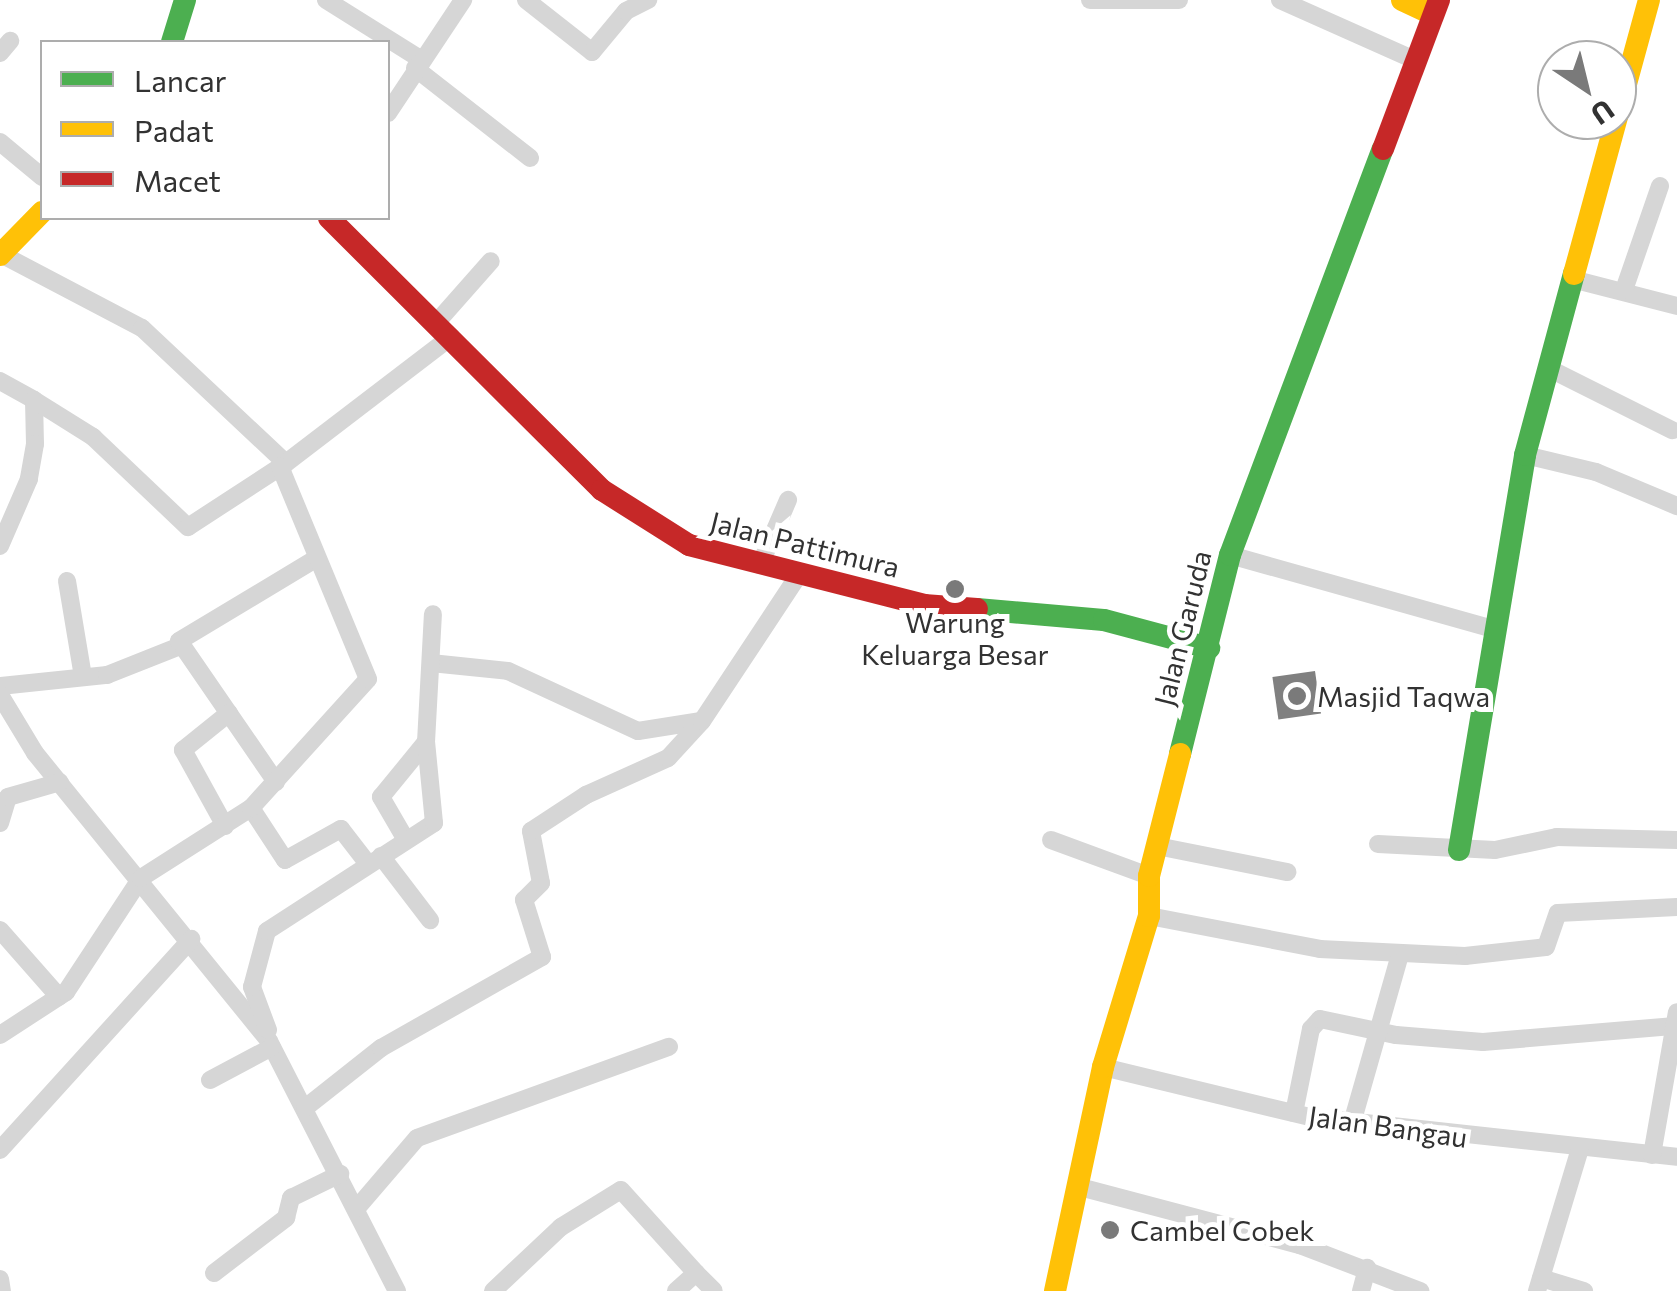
<!DOCTYPE html>
<style>
body{margin:0}
#map{position:relative;width:1677px;height:1291px;overflow:hidden;background:#fff;font-family:Commissioner,sans-serif}
div>[style]{position:absolute}
[style*='--x']{left:calc(var(--x)*1px);top:calc(var(--y)*1px);width:calc(var(--w)*1px);rotate:calc(var(--a)*1deg)}
.building>*{inset:0;background:#808080;transform-origin:0 0}
.street>*{height:18px;margin:-9px;padding:0 9px;transform-origin:9px;border-radius:9px;background:#d6d6d6}
.fast>*{height:22px;margin:-11px;padding:0 11px;transform-origin:11px;border-radius:11px;background:#4caf50}
.slow>*{height:22px;margin:-11px;padding:0 11px;transform-origin:11px;border-radius:11px;background:#ffc107}
.jam>*{height:22px;margin:-11px;padding:0 11px;transform-origin:11px;border-radius:11px;background:#c62828}
.dots>*{width:28px;height:28px;translate:-50% -50%;box-sizing:border-box;border:5px solid #fff;border-radius:50%}
span{translate:-50% -50%;white-space:nowrap;text-align:center;line-height:1.15;-webkit-text-stroke:10px #fff;paint-order:stroke}
.street-label{font-size:28px;color:#323232}
.poi-label{font-size:28px;color:#323232}
.left{translate:0 -50%;text-align:left}
.legend{position:absolute;left:40px;top:40px;width:350px;height:180px;box-sizing:border-box;background:#fff;border:2px solid #adadad;margin:0;padding:12px 18px;list-style:none;font-size:30px;color:#323232}
.legend li{display:flex;align-items:center;gap:20px;height:50px}
.legend b{width:50px;border:2px solid #adadad}
.north{position:absolute;left:1537px;top:40px;width:100px;height:100px;box-sizing:border-box;background:#fff;border:2px solid #adadad;border-radius:50%;rotate:145deg;font-size:28px;font-weight:700;line-height:40px;text-align:center;color:#323232}
.north::after{content:'';display:block;margin:auto;width:35px;height:45px;background:#7a7a7a;clip-path:polygon(50% 0,100% 100%,50% 72%,0 100%)}
</style>
<div id="map">
<div class="building">
<i style="left:1315px;top:671px;width:43px;height:43px;rotate:82deg"></i>
</div>
<div class="street">
<i style="--x:326;--y:0;--w:111;--a:32.1"></i>
<i style="--x:526;--y:0;--w:84;--a:38.2"></i>
<i style="--x:592;--y:52;--w:53;--a:-50.3"></i>
<i style="--x:626;--y:11;--w:25;--a:-27"></i>
<i style="--x:1090;--y:0;--w:89;--a:0"></i>
<i style="--x:1280;--y:0;--w:148;--a:24"></i>
<i style="--x:0;--y:53;--w:16;--a:-50"></i>
<i style="--x:415;--y:68;--w:146;--a:38"></i>
<i style="--x:388;--y:113;--w:136;--a:-56.4"></i>
<i style="--x:0;--y:142;--w:55;--a:39.8"></i>
<i style="--x:1;--y:254;--w:159;--a:27.7"></i>
<i style="--x:142;--y:328;--w:197;--a:43.2"></i>
<i style="--x:1572;--y:279;--w:108;--a:14.4"></i>
<i style="--x:1624;--y:290;--w:110;--a:-70.9"></i>
<i style="--x:437;--y:322;--w:81;--a:-48.5"></i>
<i style="--x:1548;--y:368;--w:139;--a:26.6"></i>
<i style="--x:0;--y:381;--w:39;--a:29"></i>
<i style="--x:34;--y:400;--w:44;--a:88.7"></i>
<i style="--x:35;--y:444;--w:36;--a:100"></i>
<i style="--x:29;--y:479;--w:73;--a:113.4"></i>
<i style="--x:34;--y:400;--w:70;--a:32.1"></i>
<i style="--x:93;--y:437;--w:131;--a:43.5"></i>
<i style="--x:188;--y:527;--w:117;--a:-33.1"></i>
<i style="--x:286;--y:463;--w:208;--a:-37.4"></i>
<i style="--x:1525;--y:455;--w:73;--a:13.5"></i>
<i style="--x:1596;--y:472;--w:88;--a:22.8"></i>
<i style="--x:1230;--y:555;--w:274;--a:15.7"></i>
<i style="--x:760;--y:565;--w:71;--a:-66.7"></i>
<i style="--x:67;--y:581;--w:97;--a:80.5"></i>
<i style="--x:431;--y:663;--w:77;--a:5.9"></i>
<i style="--x:508;--y:671;--w:143;--a:24.8"></i>
<i style="--x:638;--y:731;--w:64;--a:-9"></i>
<i style="--x:0;--y:686;--w:108;--a:-5.9"></i>
<i style="--x:107;--y:675;--w:79;--a:-21.7"></i>
<i style="--x:0;--y:695;--w:68;--a:58.9"></i>
<i style="--x:35;--y:753;--w:371;--a:50.9"></i>
<i style="--x:269;--y:1041;--w:281;--a:62.9"></i>
<i style="--x:276;--y:782;--w:171;--a:-124.5"></i>
<i style="--x:179;--y:641;--w:161;--a:-31"></i>
<i style="--x:251;--y:808;--w:62;--a:56.8"></i>
<i style="--x:285;--y:860;--w:64;--a:-29"></i>
<i style="--x:341;--y:829;--w:44;--a:52.4"></i>
<i style="--x:0;--y:823;--w:27;--a:-73"></i>
<i style="--x:8;--y:797;--w:54;--a:-16.1"></i>
<i style="--x:225;--y:826;--w:87;--a:-118.9"></i>
<i style="--x:183;--y:750;--w:59;--a:-38.8"></i>
<i style="--x:406;--y:840;--w:50;--a:-120.2"></i>
<i style="--x:381;--y:797;--w:71;--a:-50.7"></i>
<i style="--x:426;--y:742;--w:128;--a:-86.9"></i>
<i style="--x:1051;--y:840;--w:104;--a:20.2"></i>
<i style="--x:1378;--y:844;--w:117;--a:2.9"></i>
<i style="--x:1495;--y:850;--w:63;--a:-11.8"></i>
<i style="--x:1557;--y:837;--w:120;--a:1.4"></i>
<i style="--x:1157;--y:846;--w:133;--a:11.3"></i>
<i style="--x:381;--y:856;--w:81;--a:52.6"></i>
<i style="--x:1149;--y:916;--w:174;--a:10.9"></i>
<i style="--x:1320;--y:949;--w:145;--a:2.8"></i>
<i style="--x:1465;--y:956;--w:81;--a:-6.3"></i>
<i style="--x:1546;--y:947;--w:36;--a:-71"></i>
<i style="--x:1558;--y:913;--w:119;--a:-2.9"></i>
<i style="--x:0;--y:930;--w:89;--a:48.6"></i>
<i style="--x:268;--y:1030;--w:46;--a:-110.4"></i>
<i style="--x:252;--y:987;--w:58;--a:-75"></i>
<i style="--x:267;--y:931;--w:199;--a:-32.9"></i>
<i style="--x:434;--y:823;--w:81;--a:-95.6"></i>
<i style="--x:0;--y:1035;--w:79;--a:-33.1"></i>
<i style="--x:66;--y:992;--w:136;--a:-56.7"></i>
<i style="--x:141;--y:878;--w:130;--a:-32.5"></i>
<i style="--x:251;--y:808;--w:174;--a:-47.8"></i>
<i style="--x:368;--y:679;--w:230;--a:-112.5"></i>
<i style="--x:1103;--y:1067;--w:213;--a:13.6"></i>
<i style="--x:1310;--y:1117;--w:369;--a:6.2"></i>
<i style="--x:210;--y:1080;--w:70;--a:-28"></i>
<i style="--x:305;--y:1108;--w:97;--a:-38.3"></i>
<i style="--x:381;--y:1048;--w:185;--a:-29.5"></i>
<i style="--x:542;--y:957;--w:60;--a:-107.5"></i>
<i style="--x:524;--y:900;--w:24;--a:-45"></i>
<i style="--x:541;--y:883;--w:53;--a:-100.9"></i>
<i style="--x:531;--y:831;--w:66;--a:-33.2"></i>
<i style="--x:586;--y:795;--w:90;--a:-24.3"></i>
<i style="--x:668;--y:758;--w:50;--a:-47.4"></i>
<i style="--x:702;--y:721;--w:178;--a:-56.5"></i>
<i style="--x:1294;--y:1113;--w:86;--a:-78.6"></i>
<i style="--x:1311;--y:1029;--w:13;--a:-48"></i>
<i style="--x:1320;--y:1019;--w:78;--a:11.9"></i>
<i style="--x:1396;--y:1035;--w:87;--a:4.6"></i>
<i style="--x:1483;--y:1042;--w:193;--a:-4.8"></i>
<i style="--x:1352;--y:1123;--w:176;--a:-74.1"></i>
<i style="--x:0;--y:1150;--w:285;--a:-47.8"></i>
<i style="--x:1652;--y:1155;--w:145;--a:-80.1"></i>
<i style="--x:1076;--y:1186;--w:232;--a:14.8"></i>
<i style="--x:1300;--y:1245;--w:129;--a:21"></i>
<i style="--x:357;--y:1208;--w:92;--a:-49.4"></i>
<i style="--x:417;--y:1138;--w:268;--a:-19.9"></i>
<i style="--x:214;--y:1273;--w:91;--a:-37.4"></i>
<i style="--x:286;--y:1218;--w:21;--a:-76"></i>
<i style="--x:291;--y:1198;--w:55;--a:-26.1"></i>
<i style="--x:1541;--y:1278;--w:45;--a:16.8"></i>
<i style="--x:0;--y:1279;--w:12;--a:81"></i>
<i style="--x:493;--y:1291;--w:93;--a:-43.3"></i>
<i style="--x:561;--y:1227;--w:70;--a:-31.7"></i>
<i style="--x:621;--y:1190;--w:112;--a:47.9"></i>
<i style="--x:676;--y:1291;--w:27;--a:-42"></i>
<i style="--x:696;--y:1273;--w:25;--a:45"></i>
<i style="--x:1361;--y:1291;--w:24;--a:-75"></i>
<i style="--x:1537;--y:1291;--w:148;--a:-73.2"></i>
</div>
<div class="fast">
<i style="--x:172;--y:42;--w:44;--a:-72.8"></i>
<i style="--x:977;--y:609;--w:127;--a:5"></i>
<i style="--x:1104;--y:620;--w:109;--a:14.9"></i>
<i style="--x:1180;--y:754;--w:205;--a:-75.9"></i>
<i style="--x:1230;--y:555;--w:434;--a:-69.4"></i>
<i style="--x:1459;--y:850;--w:400;--a:-80.5"></i>
<i style="--x:1525;--y:455;--w:188;--a:-74.9"></i>
</div>
<div class="slow">
<i style="--x:1402;--y:0;--w:33;--a:25"></i>
<i style="--x:0;--y:255;--w:60;--a:-45.7"></i>
<i style="--x:1574;--y:274;--w:284;--a:-74.7"></i>
<i style="--x:1055;--y:1291;--w:229;--a:-77.9"></i>
<i style="--x:1103;--y:1067;--w:158;--a:-73.1"></i>
<i style="--x:1149;--y:916;--w:40;--a:-90"></i>
<i style="--x:1149;--y:876;--w:126;--a:-75.7"></i>
</div>
<div class="jam">
<i style="--x:1383;--y:149;--w:159;--a:-69.4"></i>
<i style="--x:329;--y:218;--w:385;--a:44.9"></i>
<i style="--x:602;--y:490;--w:103;--a:32.3"></i>
<i style="--x:689;--y:545;--w:243;--a:14.3"></i>
<i style="--x:924;--y:605;--w:53;--a:4.3"></i>
</div>
<div class="dots">
<i style="left:955px;top:589px;background:#7a7a7a"></i>
<i style="left:1297px;top:696px;background:#7a7a7a"></i>
<i style="left:1110px;top:1230px;background:#7a7a7a"></i>
</div>
<div class="street-label">
<span style="left:805px;top:544px;rotate:14deg">Jalan Pattimura</span>
<span style="left:1182px;top:628px;rotate:-76deg">Jalan Garuda</span>
<span style="left:1388px;top:1126px;rotate:8deg">Jalan Bangau</span>
</div>
<div class="poi-label">
<span style="left:955px;top:638px">Warung<br>Keluarga Besar</span>
<span class="left" style="left:1317px;top:696px">Masjid Taqwa</span>
<span class="left" style="left:1130px;top:1230px">Cambel Cobek</span>
</div>
<ul class="legend">
<li><b style="height:12px;background:#4caf50"></b>Lancar</li>
<li><b style="height:12px;background:#ffc107"></b>Padat</li>
<li><b style="height:12px;background:#c62828"></b>Macet</li>
</ul>
<div class="north">U</div>
</div>
